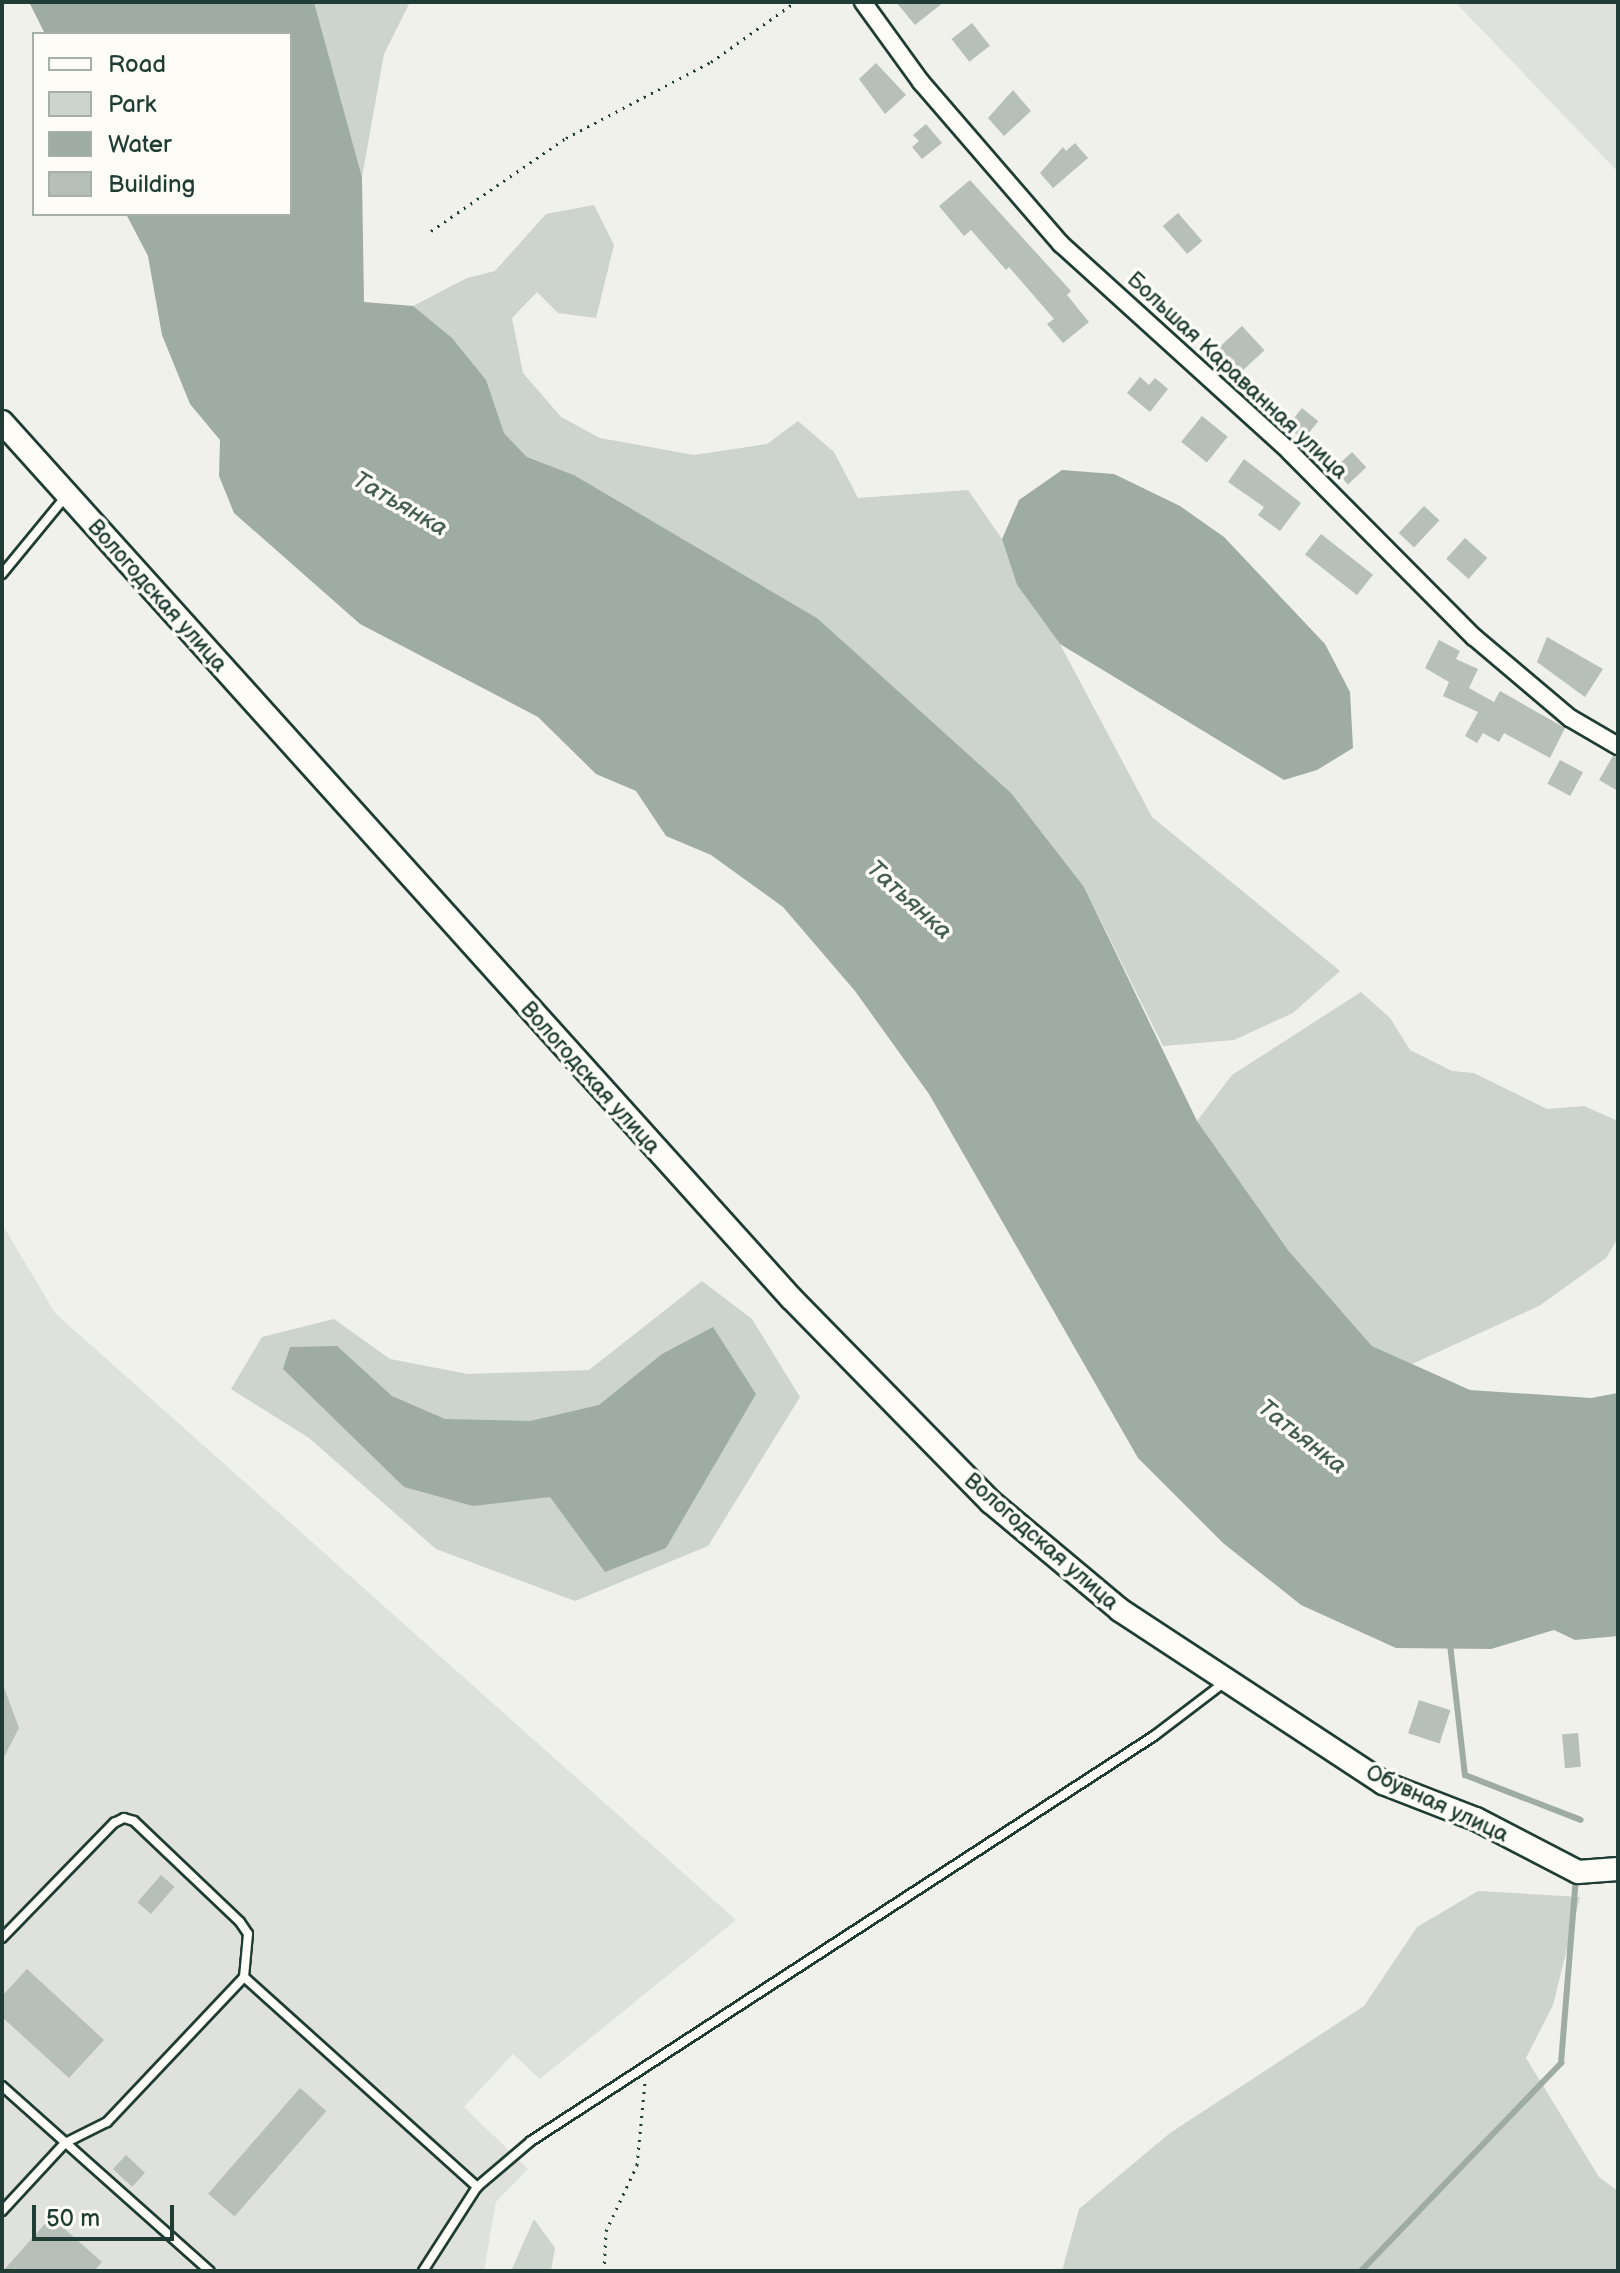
<!DOCTYPE html>
<meta charset="utf-8">
<style>
body{margin:0}
#map{position:relative;width:1620px;height:2273px;overflow:hidden;background:#f0f1eb;font-family:"Balsamiq Sans",sans-serif}
div>[style]{position:absolute}
[style*='--x']{left:calc(var(--x)*1px);top:calc(var(--y)*1px);width:calc(var(--w)*1px);rotate:calc(var(--a)*1deg)}
.built>*{inset:0;background:#dfe2dc}
.green>*{inset:0;background:#cdd3cd}
.water>*{inset:0;background:#9faca4}
.stream>*{height:6px;margin:-3px;padding:0 3px;transform-origin:3px;border-radius:3px;background:#9faca4}
.building>*{inset:0;background:#b6bfb8;transform-origin:0 0}
.path>*{height:3px;margin-top:-1.5px;transform-origin:0;background:repeating-linear-gradient(90deg,#1f3d34 0 2px,transparent 0 8px)}
.roads{filter:drop-shadow(2px 0 #1f3d34) drop-shadow(-2px 0 #1f3d34) drop-shadow(0 2px #1f3d34) drop-shadow(0 -2px #1f3d34)}
.service>*{height:8px;margin:-4px;padding:0 4px;transform-origin:4px;border-radius:4px;background:#fdfcf7}
.minor>*{height:16px;margin:-8px;padding:0 8px;transform-origin:8px;border-radius:8px;background:#fdfcf7}
.secondary>*{height:22px;margin:-11px;padding:0 11px;transform-origin:11px;border-radius:11px;background:#fdfcf7}
span{translate:-50% -50%;white-space:nowrap;text-align:center;line-height:1.15;-webkit-text-stroke:7px #fdfcf7;paint-order:stroke}
.street-label{font-size:22px;color:#1f3d34}
.water-label{font-size:24px;color:#455e56;font-style:italic}
.frame{position:absolute;inset:0;border:4px solid #1f3d34;pointer-events:none}
.legend{position:absolute;left:32px;top:32px;width:260px;height:184px;box-sizing:border-box;background:#fdfcf7;border:2px solid #a4b0a9;margin:0;padding:10px 14px;list-style:none;font-size:24px;color:#1f3d34}
.legend li{display:flex;align-items:center;gap:16px;height:40px}
.legend b{width:40px;border:2px solid #a4b0a9}
.scale{position:absolute;left:32px;top:2205px;width:142px;height:36px;box-sizing:border-box;border:4px solid #1f3d34;border-top:0;padding-left:10px;font-size:24px;line-height:28px;white-space:nowrap;color:#1f3d34;-webkit-text-stroke:6px #fdfcf7;paint-order:stroke}
</style>
<div id="map">
<div class="built">
<i style="clip-path:polygon(1455px 2px,1618px 2px,1618px 172px)"></i>
<i style="clip-path:polygon(2px 1224px,55px 1313px,736px 1920px,540px 2079px,513px 2054px,464px 2107px,528px 2169px,496px 2202px,484px 2271px,2px 2271px)"></i>
</div>
<div class="green">
<i style="clip-path:polygon(314px 2px,410px 2px,384px 54px,362px 177px)"></i>
<i style="clip-path:polygon(594px 205px,614px 245px,596px 318px,558px 313px,537px 292px,512px 318px,523px 373px,561px 417px,600px 438px,694px 455px,767px 444px,798px 421px,834px 452px,858px 498px,968px 490px,1002px 539px,1017px 585px,1060px 644px,1152px 817px,1340px 971px,1293px 1013px,1234px 1040px,1163px 1046px,1084px 887px,907px 700px,817px 618px,574px 475px,527px 457px,504px 433px,485px 380px,413px 306px,467px 278px,495px 271px,546px 214px)"></i>
<i style="clip-path:polygon(1361px 992px,1390px 1018px,1410px 1050px,1452px 1071px,1474px 1073px,1547px 1109px,1584px 1106px,1618px 1121px,1618px 1238px,1606px 1258px,1539px 1306px,1412px 1364px,1372px 1346px,1288px 1250px,1197px 1121px,1232px 1075px)"></i>
<i style="clip-path:polygon(702px 1281px,752px 1319px,800px 1397px,708px 1546px,575px 1601px,436px 1549px,309px 1438px,231px 1389px,262px 1337px,334px 1319px,390px 1359px,468px 1374px,589px 1370px)"></i>
<i style="clip-path:polygon(1478px 1891px,1580px 1897px,1553px 2005px,1526px 2058px,1599px 2177px,1618px 2191px,1618px 2271px,1062px 2271px,1079px 2209px,1170px 2133px,1364px 2006px,1417px 1927px)"></i>
<i style="clip-path:polygon(534px 2219px,555px 2248px,551px 2271px,511px 2271px)"></i>
</div>
<div class="water">
<i style="clip-path:polygon(29px 2px,314px 2px,362px 177px,364px 302px,413px 306px,452px 338px,486px 380px,504px 433px,527px 457px,574px 475px,817px 618px,1011px 793px,1084px 887px,1197px 1121px,1288px 1250px,1372px 1346px,1470px 1390px,1591px 1398px,1618px 1393px,1618px 1636px,1575px 1640px,1554px 1630px,1491px 1649px,1396px 1648px,1301px 1605px,1223px 1543px,1138px 1458px,929px 1094px,855px 991px,783px 907px,711px 855px,666px 836px,636px 791px,596px 774px,538px 717px,360px 624px,234px 513px,219px 476px,220px 440px,190px 404px,162px 335px,148px 256px,126px 214px,290px 214px,290px 34px,45px 34px)"></i>
<i style="clip-path:polygon(1062px 470px,1114px 474px,1180px 506px,1224px 537px,1325px 644px,1350px 692px,1353px 748px,1317px 770px,1284px 780px,1060px 644px,1017px 585px,1002px 539px,1019px 500px)"></i>
<i style="clip-path:polygon(713px 1327px,756px 1394px,666px 1548px,605px 1572px,550px 1497px,473px 1506px,404px 1487px,283px 1369px,290px 1347px,337px 1346px,392px 1396px,445px 1419px,530px 1421px,599px 1405px,662px 1354px)"></i>
</div>
<div class="stream">
<i style="--x:1450;--y:1644;--w:132;--a:83.5"></i>
<i style="--x:1465;--y:1775;--w:124;--a:21.2"></i>
<i style="--x:1361;--y:2271;--w:289;--a:-46.1"></i>
<i style="--x:1561;--y:2063;--w:188;--a:-85.4"></i>
</div>
<div class="building">
<i style="clip-path:polygon(896px 2px,944px 2px,915px 25px)"></i>
<i style="left:972px;top:23px;width:29px;height:26px;rotate:52deg"></i>
<i style="clip-path:polygon(876px 63px,906px 95px,885px 114px,859px 79px)"></i>
<i style="clip-path:polygon(1013px 90px,1031px 111px,1004px 136px,988px 118px)"></i>
<i style="clip-path:polygon(926px 124px,942px 143px,922px 159px,912px 147px,919px 141px,913px 135px)"></i>
<i style="clip-path:polygon(1075px 143px,1088px 158px,1053px 188px,1040px 173px,1063px 147px,1066px 151px)"></i>
<i style="clip-path:polygon(970px 180px,1071px 291px,1067px 295px,1089px 322px,1063px 343px,1047px 324px,1054px 319px,1009px 267px,1006px 270px,971px 230px,964px 236px,939px 206px)"></i>
<i style="left:1178px;top:213px;width:37px;height:20px;rotate:49deg"></i>
<i style="left:1242px;top:326px;width:33px;height:34px;rotate:47deg"></i>
<i style="clip-path:polygon(1140px 377px,1149px 385px,1155px 378px,1168px 389px,1150px 412px,1127px 393px)"></i>
<i style="left:1302px;top:408px;width:21px;height:24px;rotate:39deg"></i>
<i style="left:1202px;top:416px;width:33px;height:33px;rotate:39deg"></i>
<i style="left:1352px;top:452px;width:21px;height:25px;rotate:47deg"></i>
<i style="clip-path:polygon(1244px 459px,1301px 503px,1280px 531px,1258px 515px,1264px 507px,1228px 482px)"></i>
<i style="left:1424px;top:506px;width:21px;height:37px;rotate:43deg"></i>
<i style="left:1321px;top:534px;width:66px;height:26px;rotate:38deg"></i>
<i style="left:1465px;top:538px;width:30px;height:28px;rotate:42deg"></i>
<i style="clip-path:polygon(1547px 637px,1603px 669px,1585px 697px,1537px 662px)"></i>
<i style="clip-path:polygon(1439px 640px,1460px 651px,1456px 659px,1478px 669px,1469px 688px,1494px 702px,1500px 691px,1565px 728px,1550px 758px,1504px 733px,1499px 742px,1483px 733px,1477px 743px,1465px 736px,1478px 712px,1443px 696px,1449px 682px,1425px 668px)"></i>
<i style="clip-path:polygon(1613px 756px,1618px 757px,1618px 791px,1599px 780px)"></i>
<i style="left:1560px;top:760px;width:26px;height:27px;rotate:28deg"></i>
<i style="clip-path:polygon(2px 1682px,19px 1728px,2px 1761px)"></i>
<i style="left:1419px;top:1700px;width:33px;height:35px;rotate:18deg"></i>
<i style="left:1578px;top:1733px;width:34px;height:16px;rotate:85deg"></i>
<i style="left:161px;top:1875px;width:18px;height:36px;rotate:41deg"></i>
<i style="clip-path:polygon(27px 1969px,104px 2040px,69px 2078px,2px 2017px,2px 1996px)"></i>
<i style="left:300px;top:2088px;width:35px;height:140px;rotate:41deg"></i>
<i style="left:126px;top:2155px;width:26px;height:19px;rotate:43deg"></i>
<i style="clip-path:polygon(51px 2217px,102px 2262px,94px 2271px,3px 2271px)"></i>
</div>
<div class="path">
<i style="--x:431;--y:231;--w:164;--a:-34.6"></i>
<i style="--x:566;--y:138;--w:164;--a:-27.7"></i>
<i style="--x:711;--y:62;--w:103;--a:-35.5"></i>
<i style="--x:604;--y:2271;--w:40;--a:-87.1"></i>
<i style="--x:606;--y:2231;--w:73;--a:-64.8"></i>
<i style="--x:637;--y:2165;--w:83;--a:-84.5"></i>
</div>
<div class="roads">
<div class="service">
<i style="--x:2;--y:574;--w:101;--a:-50.6"></i>
<i style="--x:2;--y:1938;--w:161;--a:-45.8"></i>
<i style="--x:114;--y:1823;--w:11;--a:-27"></i>
<i style="--x:124;--y:1818;--w:10;--a:17"></i>
<i style="--x:134;--y:1821;--w:146;--a:43.6"></i>
<i style="--x:240;--y:1922;--w:14;--a:56"></i>
<i style="--x:248;--y:1934;--w:43;--a:95.3"></i>
<i style="--x:244;--y:1977;--w:314;--a:42"></i>
<i style="--x:2;--y:2086;--w:278;--a:41.7"></i>
<i style="--x:2;--y:2211;--w:93;--a:-47.2"></i>
<i style="--x:65;--y:2143;--w:47;--a:-26.6"></i>
<i style="--x:107;--y:2122;--w:199;--a:-46.6"></i>
<i style="--x:423;--y:2271;--w:100;--a:-57.3"></i>
<i style="--x:477;--y:2187;--w:71;--a:-40.4"></i>
<i style="--x:531;--y:2141;--w:743;--a:-33.03"></i>
<i style="--x:1154;--y:1736;--w:89;--a:-37.3"></i>
</div>
<div class="minor">
<i style="--x:863;--y:2;--w:99;--a:54.1"></i>
<i style="--x:921;--y:82;--w:214;--a:49.2"></i>
<i style="--x:1061;--y:244;--w:309;--a:42.2"></i>
<i style="--x:1290;--y:452;--w:261;--a:45.2"></i>
<i style="--x:1474;--y:637;--w:126;--a:40.2"></i>
<i style="--x:1570;--y:718;--w:56;--a:30.3"></i>
</div>
<div class="secondary">
<i style="--x:2;--y:422;--w:1180;--a:47.99"></i>
<i style="--x:792;--y:1299;--w:284;--a:45.6"></i>
<i style="--x:991;--y:1502;--w:168;--a:39.9"></i>
<i style="--x:1120;--y:1610;--w:315;--a:33.3"></i>
<i style="--x:1383;--y:1783;--w:100;--a:21.2"></i>
<i style="--x:1476;--y:1819;--w:115;--a:27.5"></i>
<i style="--x:1578;--y:1872;--w:40;--a:-4.3"></i>
</div>
</div>
<div class="street-label">
<span style="left:1237px;top:376px;rotate:43deg">Большая Караванная улица</span>
<span style="left:157px;top:596px;rotate:48deg">Вологодская улица</span>
<span style="left:590px;top:1078px;rotate:48deg">Вологодская улица</span>
<span style="left:1041px;top:1542px;rotate:41deg">Вологодская улица</span>
<span style="left:1437px;top:1804px;rotate:25deg">Обувная улица</span>
</div>
<div class="water-label">
<span style="left:400px;top:504px;rotate:30deg">Татьянка</span>
<span style="left:909px;top:900px;rotate:42deg">Татьянка</span>
<span style="left:1302px;top:1437px;rotate:38deg">Татьянка</span>
</div>
<div class="frame"></div>
<ul class="legend">
<li><b style="height:10px;background:#fdfcf7"></b>Road</li>
<li><b style="height:22px;background:#cdd3cd"></b>Park</li>
<li><b style="height:22px;background:#9faca4"></b>Water</li>
<li><b style="height:22px;background:#b6bfb8"></b>Building</li>
</ul>
<div class="scale">50 m</div>
</div>
